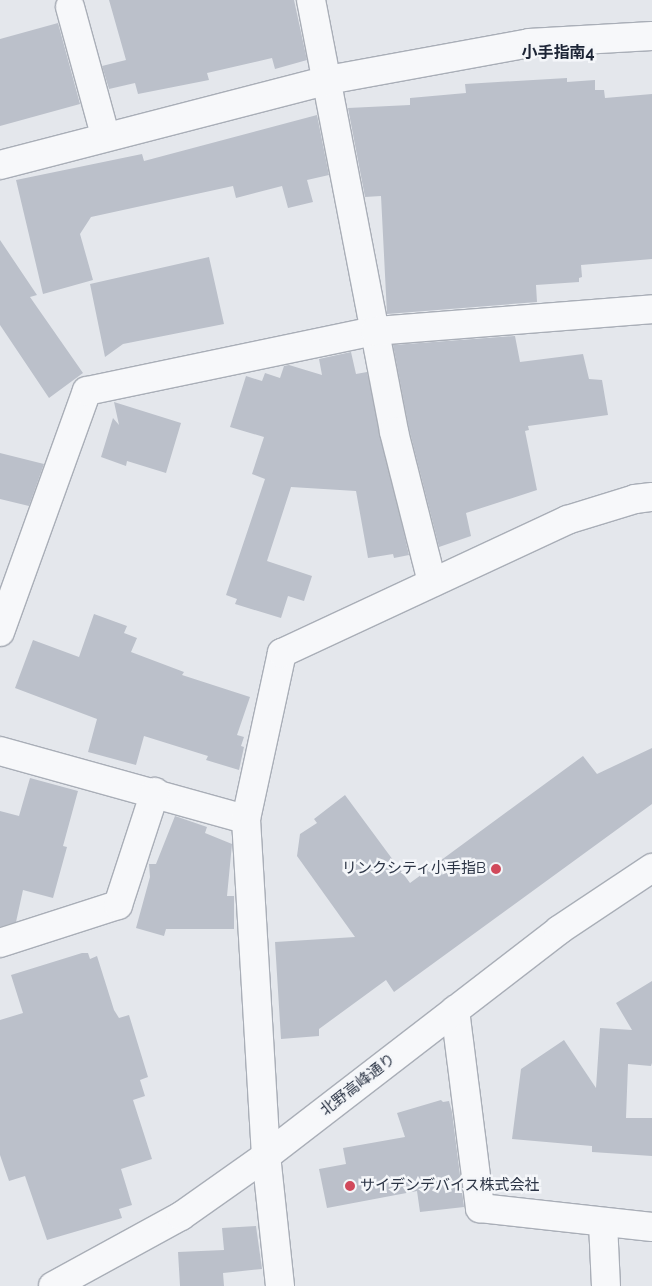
<!DOCTYPE html>
<meta charset="utf-8">
<style>
body{margin:0}
#map{position:relative;width:652px;height:1286px;overflow:hidden;background:#e4e7ec;font-family:Raleway,"Noto Sans JP",sans-serif}
div>[style]{position:absolute}
[style*='--x']{left:calc(var(--x)*1px);top:calc(var(--y)*1px);width:calc(var(--w)*1px);rotate:calc(var(--a)*1deg)}
.building>*{inset:0;background:#bbc0ca}
.roads{filter:drop-shadow(1px 0 #a9aeb7) drop-shadow(-1px 0 #a9aeb7) drop-shadow(0 1px #a9aeb7) drop-shadow(0 -1px #a9aeb7)}
.minor>*{height:28px;margin:-14px;padding:0 14px;transform-origin:14px;border-radius:14px;background:#f7f8fa}
.dots>*{width:14px;height:14px;translate:-50% -50%;box-sizing:border-box;border:2px solid #f4f6f9;border-radius:50%}
span{translate:-50% -50%;white-space:nowrap;text-align:center;line-height:1.15;-webkit-text-stroke:5px #f4f6f9;paint-order:stroke}
.poi-label{font-size:15px;color:#2b3445}
.right{translate:-100% -50%;text-align:right}
.left{translate:0 -50%;text-align:left}
.street-label{font-size:15px;color:#2b3445}
.neighbourhood-label{font-size:16px;color:#1d2536;font-weight:700}
</style>
<div id="map">
<div class="building">
<i style="clip-path:polygon(109px 0,294px 0,307px 60px,275px 69px,272px 58px,207px 73px,209px 80px,138px 94px,135px 83px,109px 89px,102px 66px,126px 60px)"></i>
<i style="clip-path:polygon(58px 23px,80px 104px,0 126px,0 39px)"></i>
<i style="clip-path:polygon(567px 78px,567px 82px,595px 80px,595px 90px,604px 90px,605px 98px,652px 94px,652px 259px,581px 265px,582px 277px,579px 278px,579px 282px,536px 285px,537px 302px,387px 314px,381px 196px,365px 197px,348px 108px,410px 105px,410px 98px,466px 93px,465px 84px)"></i>
<i style="clip-path:polygon(317px 115px,329px 175px,307px 180px,313px 202px,288px 208px,282px 186px,236px 198px,233px 186px,91px 217px,80px 234px,93px 280px,43px 294px,16px 180px,142px 154px,144px 161px)"></i>
<i style="clip-path:polygon(0 240px,37px 295px,30px 297px,83px 373px,49px 398px,0 325px)"></i>
<i style="clip-path:polygon(209px 257px,224px 324px,123px 344px,105px 357px,90px 284px)"></i>
<i style="clip-path:polygon(515px 336px,520px 362px,583px 354px,589px 379px,602px 380px,608px 415px,528px 426px,529px 430px,525px 431px,537px 490px,466px 513px,471px 536px,439px 547px,409px 429px,393px 345px)"></i>
<i style="clip-path:polygon(351px 352px,356px 374px,367px 372px,409px 555px,394px 558px,393px 554px,368px 558px,356px 491px,291px 487px,267px 561px,312px 576px,304px 601px,288px 596px,281px 618px,235px 604px,237px 599px,226px 595px,265px 479px,252px 474px,264px 437px,230px 427px,246px 376px,262px 381px,265px 373px,280px 378px,284px 366px,289px 365px,322px 375px,319px 359px)"></i>
<i style="clip-path:polygon(114px 402px,181px 423px,166px 473px,127px 461px,126px 466px,101px 457px,113px 418px,119px 425px)"></i>
<i style="clip-path:polygon(0 453px,44px 464px,29px 506px,0 499px)"></i>
<i style="clip-path:polygon(94px 614px,127px 626px,124px 633px,137px 638px,131px 652px,184px 672px,182px 675px,250px 697px,237px 735px,244px 737px,241px 746px,244px 747px,239px 770px,206px 760px,208px 756px,144px 736px,136px 765px,88px 752px,97px 719px,15px 688px,33px 640px,79px 657px)"></i>
<i style="clip-path:polygon(652px 748px,652px 804px,394px 992px,386px 980px,319px 1029px,319px 1036px,281px 1039px,275px 942px,355px 937px,297px 856px,300px 834px,317px 823px,314px 819px,345px 795px,410px 883px,583px 756px,597px 774px)"></i>
<i style="clip-path:polygon(30px 778px,78px 791px,63px 846px,67px 847px,53px 898px,23px 890px,16px 922px,0 927px,0 811px,19px 816px)"></i>
<i style="clip-path:polygon(175px 816px,207px 827px,205px 833px,232px 844px,227px 896px,234px 896px,234px 929px,166px 929px,164px 936px,136px 928px,150px 877px,149px 864px,156px 864px)"></i>
<i style="clip-path:polygon(82px 953px,88px 953px,90px 959px,97px 956px,114px 1010px,119px 1018px,129px 1015px,148px 1077px,140px 1080px,145px 1096px,133px 1100px,152px 1159px,121px 1169px,132px 1205px,119px 1209px,122px 1218px,47px 1240px,25px 1176px,9px 1181px,0 1155px,0 1020px,23px 1013px,11px 975px)"></i>
<i style="clip-path:polygon(652px 981px,652px 1063px,651px 1066px,628px 1064px,626px 1118px,652px 1118px,652px 1156px,592px 1152px,592px 1146px,512px 1139px,521px 1069px,564px 1040px,596px 1088px,600px 1028px,632px 1030px,616px 1003px)"></i>
<i style="clip-path:polygon(441px 1100px,443px 1102px,449px 1101px,452px 1112px,464px 1207px,420px 1212px,417px 1191px,327px 1208px,319px 1169px,346px 1164px,343px 1148px,405px 1137px,397px 1113px)"></i>
<i style="clip-path:polygon(256px 1226px,262px 1269px,223px 1273px,224px 1286px,180px 1286px,178px 1252px,224px 1250px,222px 1228px)"></i>
</div>
<div class="roads">
<div class="minor">
<i style="--x:311;--y:0;--w:440;--a:79.1"></i>
<i style="--x:394;--y:432;--w:155;--a:75.8"></i>
<i style="--x:70;--y:7;--w:133;--a:74.7"></i>
<i style="--x:0;--y:165;--w:339;--a:-14.5"></i>
<i style="--x:328;--y:80;--w:204;--a:-10.4"></i>
<i style="--x:529;--y:43;--w:123;--a:-3.3"></i>
<i style="--x:0;--y:632;--w:256;--a:-70.2"></i>
<i style="--x:87;--y:391;--w:294;--a:-11.8"></i>
<i style="--x:375;--y:331;--w:278;--a:-4.5"></i>
<i style="--x:0;--y:751;--w:255;--a:15.5"></i>
<i style="--x:0;--y:943;--w:124;--a:-17.9"></i>
<i style="--x:118;--y:905;--w:119;--a:-71.9"></i>
<i style="--x:455;--y:1010;--w:200;--a:82.8"></i>
<i style="--x:480;--y:1208;--w:173;--a:6.3"></i>
<i style="--x:603;--y:1223;--w:63;--a:87.3"></i>
<i style="--x:53;--y:1286;--w:146;--a:-28.7"></i>
<i style="--x:181;--y:1216;--w:104;--a:-35.2"></i>
<i style="--x:266;--y:1156;--w:370;--a:-37.6"></i>
<i style="--x:559;--y:930;--w:112;--a:-33.7"></i>
<i style="--x:280;--y:1286;--w:131;--a:-96.1"></i>
<i style="--x:266;--y:1156;--w:338;--a:-93.4"></i>
<i style="--x:246;--y:819;--w:170;--a:-77.8"></i>
<i style="--x:282;--y:653;--w:315;--a:-25"></i>
<i style="--x:567;--y:520;--w:71;--a:-17.2"></i>
<i style="--x:635;--y:499;--w:17;--a:-7"></i>
</div>
</div>
<div class="dots">
<i style="left:496px;top:869px;background:#d1495b"></i>
<i style="left:350px;top:1186px;background:#d1495b"></i>
</div>
<div class="poi-label">
<span class="right" style="left:486px;top:869px">リンクシティ小手指B</span>
<span class="left" style="left:360px;top:1186px">サイデンデバイス株式会社</span>
</div>
<div class="street-label">
<span style="left:358px;top:1085px;rotate:-38deg">北野高峰通り</span>
</div>
<div class="neighbourhood-label">
<span style="left:558px;top:53px">小手指南4</span>
</div>
</div>
